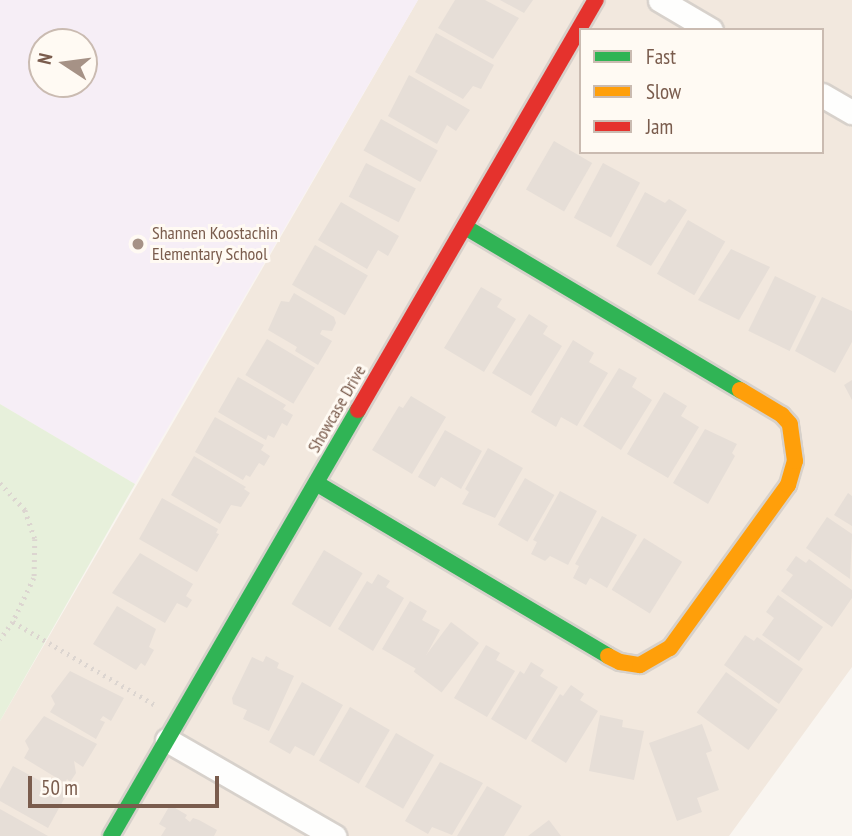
<!DOCTYPE html>
<style>
body{margin:0}
#map{position:relative;width:852px;height:836px;overflow:hidden;background:#f9f5f0;font-family:"PT Sans Narrow",sans-serif}
div>[style]{position:absolute}
[style*='--x']{left:calc(var(--x)*1px);top:calc(var(--y)*1px);width:calc(var(--w)*1px);rotate:calc(var(--a)*1deg)}
.residential>*{inset:0;background:#f2e8de}
.education>*{inset:0;background:#f6eef6}
.green>*{inset:0;background:#e7f0db}
.building>*{inset:0;background:#e6ded7;transform-origin:0 0}
.path>*{height:4.5px;margin-top:-2.25px;transform-origin:0;background:repeating-linear-gradient(90deg,#dcd5d0 0 2px,transparent 0 7px)}
.roads{filter:drop-shadow(2px 0 #d7d1cb) drop-shadow(-2px 0 #d7d1cb) drop-shadow(0 2px #d7d1cb) drop-shadow(0 -2px #d7d1cb)}
.street>*{height:23px;margin:-11.5px;padding:0 11.5px;transform-origin:11.5px;border-radius:11.5px;background:#fefefd}
.fast>*{height:16px;margin:-8px;padding:0 8px;transform-origin:8px;border-radius:8px;background:#30b455}
.slow>*{height:16px;margin:-8px;padding:0 8px;transform-origin:8px;border-radius:8px;background:#ff9f0a}
.jam>*{height:16px;margin:-8px;padding:0 8px;transform-origin:8px;border-radius:8px;background:#e5322d}
.dots>*{width:19px;height:19px;translate:-50% -50%;box-sizing:border-box;border:4px solid #fffaf3;border-radius:50%}
span{translate:-50% -50%;white-space:nowrap;text-align:center;line-height:1.15;-webkit-text-stroke:6px #fffaf3;paint-order:stroke}
.poi-label{font-size:18px;color:#7a5c4d}
.left{translate:0 -50%;text-align:left}
.street-label{font-size:18px;color:#7a5c4d}
.legend{position:absolute;left:579px;top:28px;width:245px;height:126px;box-sizing:border-box;background:#fffaf3;border:2px solid #cabbb1;margin:0;padding:9px 12px;list-style:none;font-size:21px;color:#7a5c4d}
.legend li{display:flex;align-items:center;gap:14px;height:35px}
.legend b{width:35px;border:2px solid #cabbb1}
.north{position:absolute;left:28px;top:28px;width:70px;height:70px;box-sizing:border-box;background:#fffaf3;border:2px solid #cabbb1;border-radius:50%;rotate:283deg;font-size:19px;font-weight:700;line-height:28px;text-align:center;color:#7a5c4d}
.north::after{content:'';display:block;margin:auto;width:24px;height:32px;background:#a69286;clip-path:polygon(50% 0,100% 100%,50% 72%,0 100%)}
.scale{position:absolute;left:28px;top:776px;width:191px;height:32px;box-sizing:border-box;border:4px solid #7a5c4d;border-top:0;padding-left:9px;font-size:21px;line-height:24px;white-space:nowrap;color:#7a5c4d;-webkit-text-stroke:5px #fffaf3;paint-order:stroke}
</style>
<div id="map">
<div class="residential">
<i style="clip-path:polygon(evenodd,418px 0,852px 0,852px 667px,729px 836px,0 836px,0 721px,418px 0,581px 30px,822px 30px,822px 152px,581px 152px,581px 30px)"></i>
</div>
<div class="education">
<i style="clip-path:polygon(evenodd,0 0,418px 0,135px 484px,0 404px,0 0,42px 42px,84px 42px,84px 84px,42px 84px,42px 42px)"></i>
</div>
<div class="green">
<i style="clip-path:polygon(0 404px,135px 484px,0 721px)"></i>
</div>
<div class="building">
<i style="clip-path:polygon(455px 0,485px 0,519px 18px,493px 59px,438px 28px)"></i>
<i style="clip-path:polygon(500px 0,533px 0,524px 13px)"></i>
<i style="clip-path:polygon(436px 33px,494px 65px,481px 89px,473px 86px,463px 99px,415px 72px)"></i>
<i style="clip-path:polygon(409px 75px,470px 110px,456px 131px,447px 125px,437px 144px,388px 116px)"></i>
<i style="left:381px;top:119px;width:65px;height:36px;rotate:29deg"></i>
<i style="left:554px;top:141px;width:44px;height:56px;rotate:30deg"></i>
<i style="left:366px;top:163px;width:56px;height:38px;rotate:27deg"></i>
<i style="left:603px;top:163px;width:42px;height:62px;rotate:28deg"></i>
<i style="clip-path:polygon(645px 192px,665px 203px,669px 199px,687px 210px,651px 266px,616px 246px)"></i>
<i style="clip-path:polygon(341px 202px,399px 236px,388px 256px,378px 250px,367px 269px,318px 240px)"></i>
<i style="left:688px;top:220px;width:43px;height:62px;rotate:30deg"></i>
<i style="left:315px;top:245px;width:61px;height:46px;rotate:30deg"></i>
<i style="clip-path:polygon(731px 249px,770px 267px,739px 320px,698px 300px)"></i>
<i style="left:775px;top:276px;width:46px;height:61px;rotate:26deg"></i>
<i style="clip-path:polygon(481px 287px,502px 299px,497px 307px,516px 319px,484px 372px,444px 348px)"></i>
<i style="clip-path:polygon(294px 293px,334px 317px,336px 323px,332px 331px,322px 330px,320px 334px,332px 341px,318px 365px,295px 351px,297px 347px,268px 330px,281px 301px,289px 302px)"></i>
<i style="clip-path:polygon(822px 297px,852px 311px,852px 342px,835px 373px,795px 351px)"></i>
<i style="clip-path:polygon(529px 314px,548px 326px,543px 334px,562px 346px,531px 396px,492px 373px)"></i>
<i style="left:267px;top:339px;width:56px;height:42px;rotate:31deg"></i>
<i style="clip-path:polygon(573px 340px,594px 353px,589px 362px,608px 373px,577px 426px,561px 417px,556px 427px,531px 412px)"></i>
<i style="clip-path:polygon(619px 368px,637px 378px,632px 387px,652px 400px,621px 450px,583px 426px)"></i>
<i style="clip-path:polygon(238px 377px,286px 405px,283px 409px,293px 415px,287px 426px,282px 423px,274px 438px,268px 435px,266px 440px,218px 412px)"></i>
<i style="clip-path:polygon(852px 380px,852px 400px,844px 385px)"></i>
<i style="clip-path:polygon(664px 392px,687px 406px,681px 416px,699px 427px,668px 478px,627px 454px)"></i>
<i style="clip-path:polygon(411px 396px,446px 417px,412px 474px,372px 450px,399px 406px,403px 408px)"></i>
<i style="clip-path:polygon(215px 417px,264px 445px,261px 450px,270px 456px,264px 466px,259px 463px,250px 477px,246px 475px,243px 480px,195px 452px)"></i>
<i style="clip-path:polygon(705px 429px,737px 444px,732px 453px,735px 456px,708px 504px,673px 483px)"></i>
<i style="clip-path:polygon(445px 430px,482px 451px,461px 489px,441px 477px,435px 487px,418px 477px)"></i>
<i style="clip-path:polygon(488px 448px,523px 468px,495px 518px,462px 504px,469px 492px,465px 489px)"></i>
<i style="clip-path:polygon(194px 456px,246px 487px,244px 489px,250px 493px,241px 507px,231px 505px,220px 524px,171px 495px)"></i>
<i style="left:525px;top:478px;width:34px;height:54px;rotate:30deg"></i>
<i style="clip-path:polygon(560px 491px,597px 511px,568px 565px,550px 556px,545px 561px,531px 554px,537px 542px,533px 540px)"></i>
<i style="clip-path:polygon(848px 493px,852px 496px,852px 526px,834px 515px)"></i>
<i style="clip-path:polygon(162px 498px,218px 529px,216px 533px,219px 534px,197px 572px,139px 539px)"></i>
<i style="clip-path:polygon(602px 516px,637px 535px,607px 588px,590px 578px,586px 585px,573px 578px,579px 566px,575px 564px)"></i>
<i style="clip-path:polygon(827px 517px,852px 534px,850px 579px,806px 548px)"></i>
<i style="left:644px;top:538px;width:45px;height:61px;rotate:32deg"></i>
<i style="left:324px;top:550px;width:45px;height:63px;rotate:31deg"></i>
<i style="clip-path:polygon(140px 553px,193px 584px,186px 596px,192px 600px,187px 608px,177px 603px,165px 623px,112px 593px)"></i>
<i style="clip-path:polygon(796px 556px,806px 563px,809px 559px,852px 590px,852px 598px,832px 627px,781px 591px,793px 575px,786px 570px)"></i>
<i style="clip-path:polygon(378px 574px,390px 581px,386px 587px,404px 598px,373px 651px,338px 629px,367px 581px,372px 584px)"></i>
<i style="clip-path:polygon(778px 595px,823px 627px,799px 661px,762px 635px,774px 618px,766px 612px)"></i>
<i style="clip-path:polygon(410px 601px,427px 611px,422px 620px,440px 630px,418px 670px,382px 649px)"></i>
<i style="clip-path:polygon(117px 606px,156px 629px,149px 647px,154px 650px,145px 666px,141px 663px,136px 670px,93px 644px)"></i>
<i style="left:451px;top:622px;width:35px;height:62px;rotate:37deg"></i>
<i style="clip-path:polygon(745px 635px,754px 641px,757px 637px,803px 669px,779px 704px,724px 665px)"></i>
<i style="clip-path:polygon(486px 645px,500px 653px,496px 660px,515px 671px,487px 717px,454px 698px)"></i>
<i style="clip-path:polygon(266px 656px,279px 663px,277px 668px,294px 676px,269px 731px,243px 719px,247px 710px,233px 704px,232px 698px,252px 657px,263px 662px)"></i>
<i style="clip-path:polygon(531px 662px,544px 670px,540px 676px,558px 687px,526px 740px,491px 719px,520px 671px,524px 674px)"></i>
<i style="clip-path:polygon(70px 671px,124px 698px,111px 721px,103px 716px,100px 720px,105px 722px,96px 739px,50px 712px,55px 704px,51px 696px)"></i>
<i style="left:726px;top:672px;width:64px;height:50px;rotate:36deg"></i>
<i style="clip-path:polygon(302px 682px,343px 705px,314px 756px,295px 746px,290px 754px,269px 742px)"></i>
<i style="clip-path:polygon(571px 685px,584px 694px,580px 700px,598px 711px,566px 763px,531px 741px,560px 694px,563px 696px)"></i>
<i style="left:350px;top:707px;width:46px;height:62px;rotate:30deg"></i>
<i style="clip-path:polygon(600px 715px,623px 720px,622px 727px,644px 731px,634px 780px,589px 771px)"></i>
<i style="clip-path:polygon(44px 716px,97px 744px,83px 767px,74px 761px,76px 773px,70px 782px,67px 779px,65px 783px,24px 758px,29px 749px,25px 741px)"></i>
<i style="clip-path:polygon(702px 724px,712px 751px,706px 753px,719px 790px,697px 798px,702px 812px,677px 821px,649px 743px)"></i>
<i style="left:396px;top:733px;width:44px;height:62px;rotate:30deg"></i>
<i style="clip-path:polygon(440px 762px,483px 783px,452px 835px,432px 827px,428px 834px,405px 821px)"></i>
<i style="clip-path:polygon(13px 766px,44px 783px,47px 778px,69px 790px,48px 828px,0 801px,0 789px)"></i>
<i style="clip-path:polygon(487px 786px,522px 806px,504px 836px,457px 836px)"></i>
<i style="clip-path:polygon(170px 805px,187px 815px,185px 818px,190px 822px,193px 818px,199px 820px,217px 830px,214px 836px,161px 836px,166px 828px,159px 824px)"></i>
<i style="clip-path:polygon(0 809px,48px 836px,0 836px)"></i>
<i style="clip-path:polygon(549px 820px,561px 836px,528px 836px)"></i>
</div>
<div class="path">
<i style="--x:0;--y:483;--w:37;--a:47"></i>
<i style="--x:25;--y:510;--w:31;--a:71"></i>
<i style="--x:35;--y:539;--w:39;--a:91"></i>
<i style="--x:34;--y:578;--w:49;--a:115.5"></i>
<i style="--x:13;--y:622;--w:22;--a:126"></i>
<i style="--x:13;--y:622;--w:164;--a:30.3"></i>
</div>
<div class="roads">
<div class="street">
<i style="--x:660;--y:0;--w:59;--a:30.5"></i>
<i style="--x:822;--y:95;--w:34;--a:30"></i>
<i style="--x:167;--y:740;--w:193;--a:29.9"></i>
</div>
<div class="fast">
<i style="--x:465;--y:227;--w:320;--a:30.7"></i>
<i style="--x:316;--y:483;--w:339;--a:30.6"></i>
<i style="--x:111;--y:836;--w:492;--a:-59.9"></i>
</div>
<div class="slow">
<i style="--x:608;--y:656;--w:13;--a:27"></i>
<i style="--x:620;--y:662;--w:20;--a:9"></i>
<i style="--x:640;--y:665;--w:34;--a:-30"></i>
<i style="--x:670;--y:648;--w:201;--a:-54.1"></i>
<i style="--x:788;--y:485;--w:25;--a:-74"></i>
<i style="--x:795;--y:461;--w:37;--a:-98"></i>
<i style="--x:790;--y:424;--w:12;--a:-132"></i>
<i style="--x:782;--y:415;--w:49;--a:-149.2"></i>
</div>
<div class="jam">
<i style="--x:358;--y:410;--w:474;--a:-59.9"></i>
</div>
</div>
<div class="dots">
<i style="left:138px;top:244px;background:#a69286"></i>
</div>
<div class="poi-label">
<span class="left" style="left:152px;top:244px">Shannen Koostachin<br>Elementary School</span>
</div>
<div class="street-label">
<span style="left:337px;top:409px;rotate:-60deg">Showcase Drive</span>
</div>
<ul class="legend">
<li><b style="height:9px;background:#30b455"></b>Fast</li>
<li><b style="height:9px;background:#ff9f0a"></b>Slow</li>
<li><b style="height:9px;background:#e5322d"></b>Jam</li>
</ul>
<div class="north">N</div>
<div class="scale">50 m</div>
</div>
